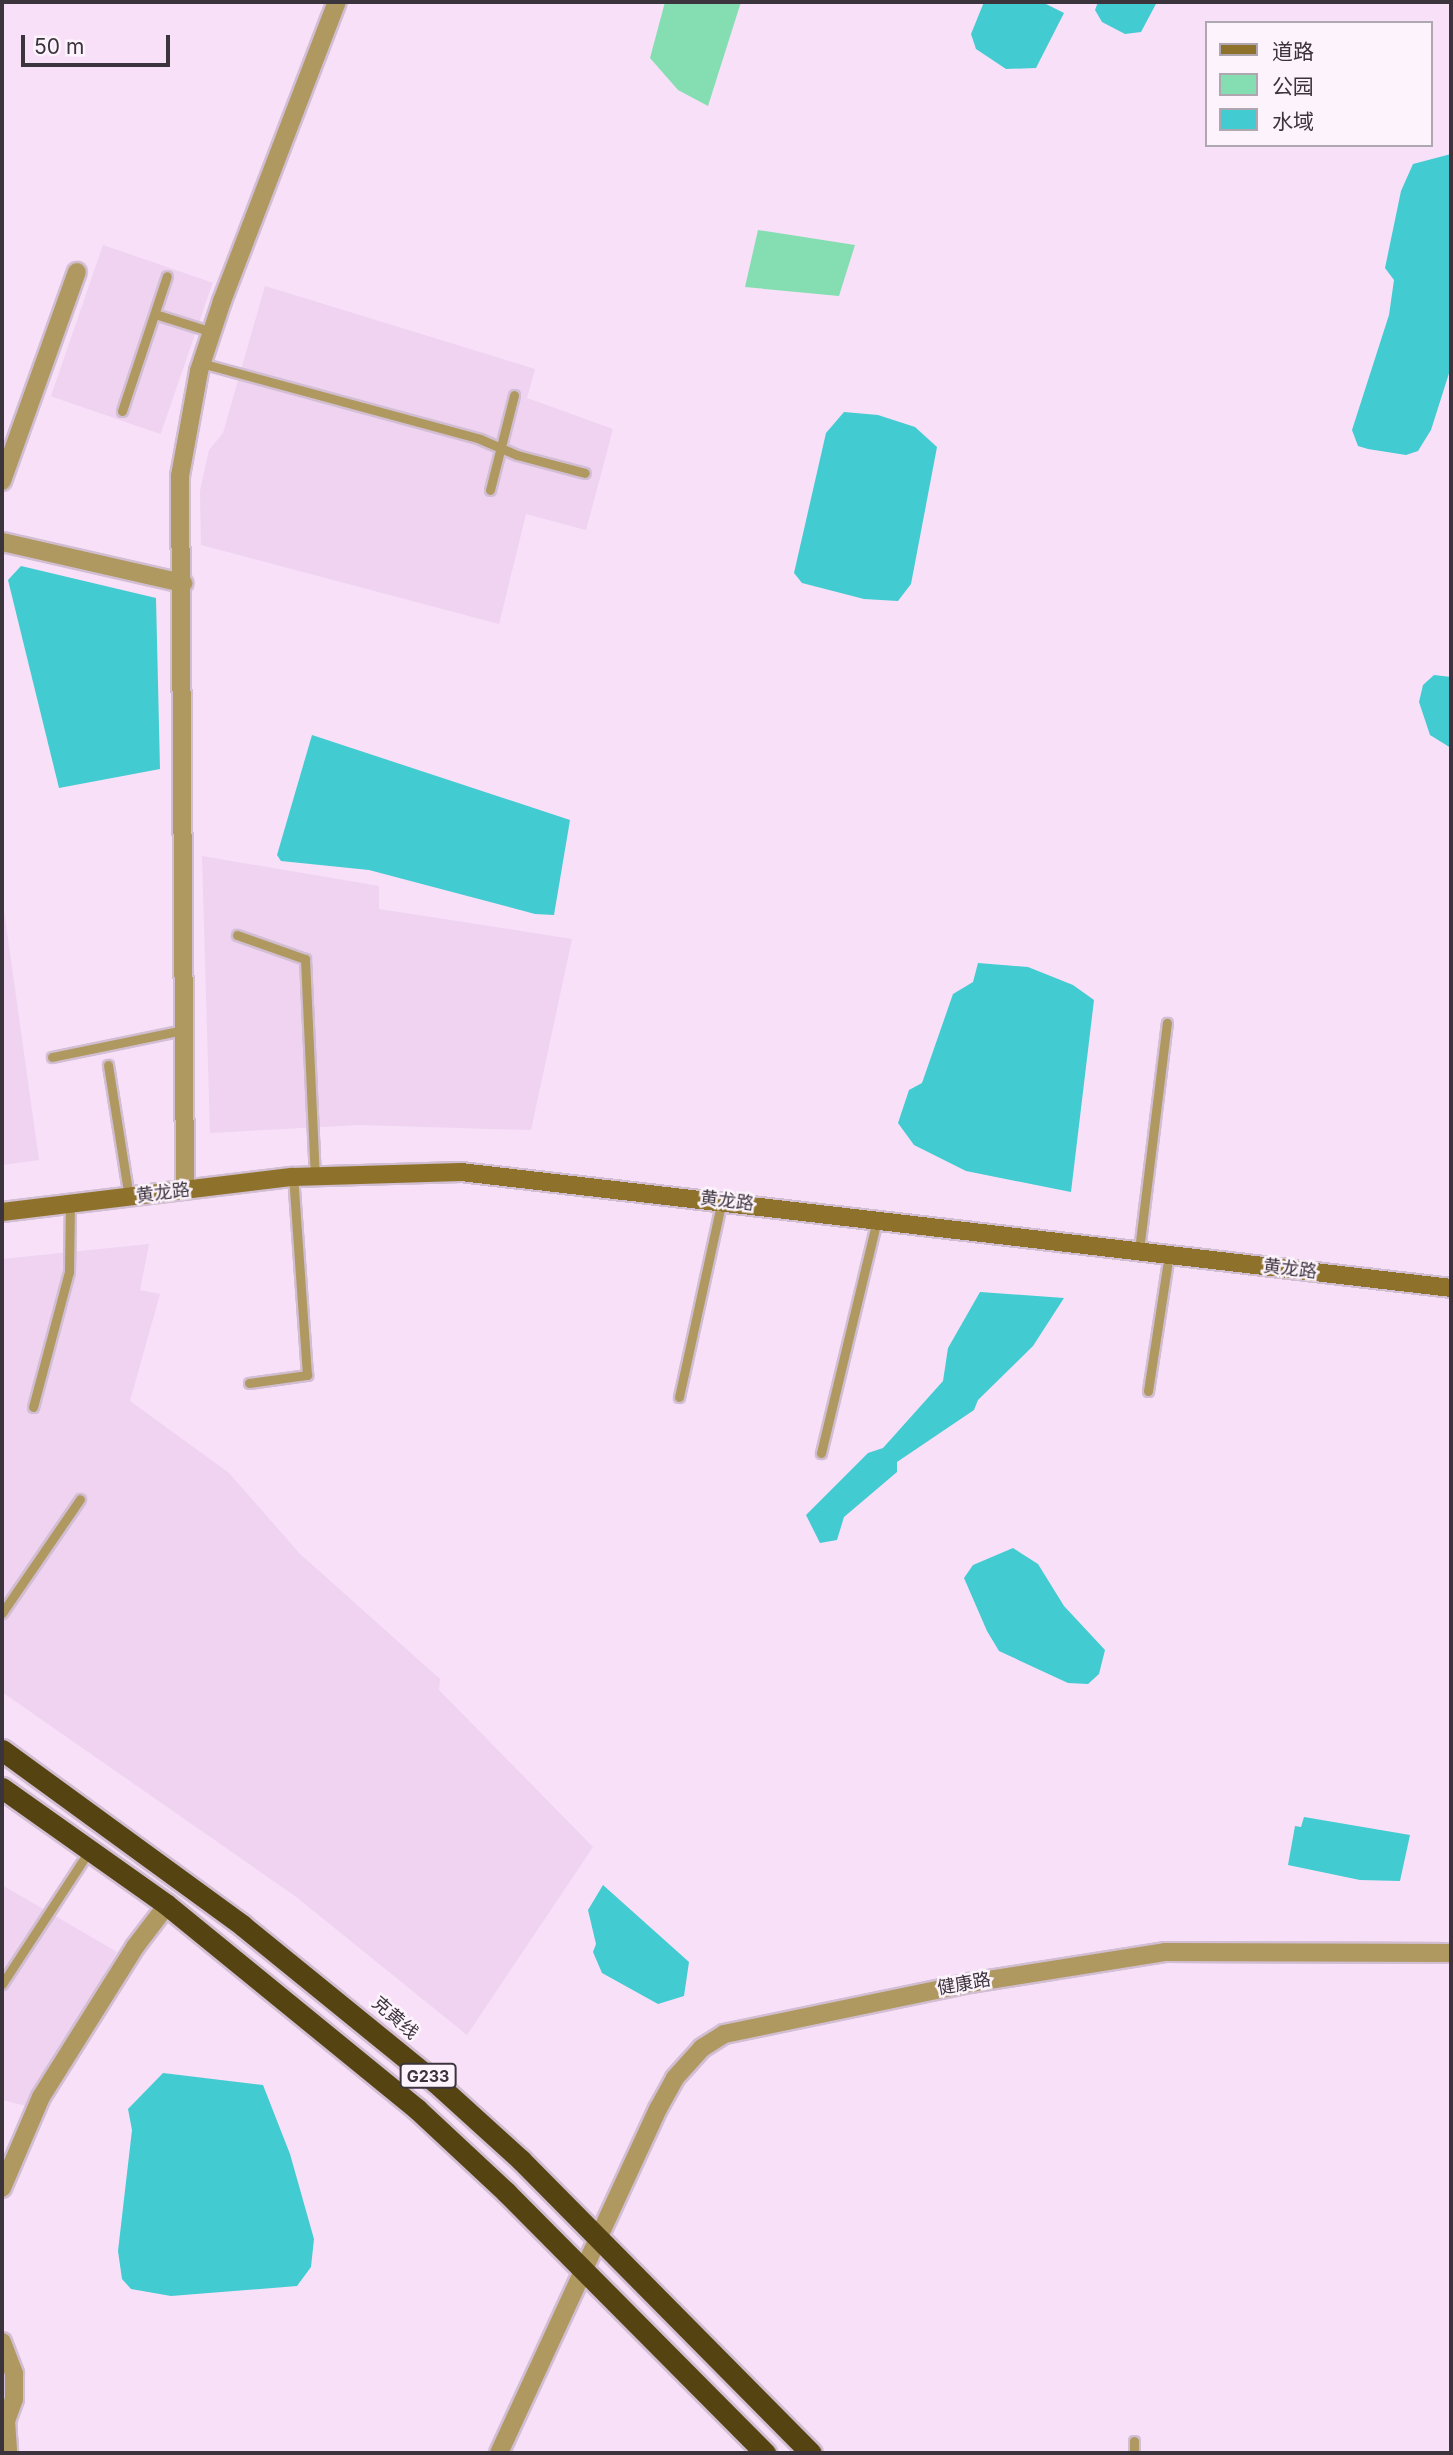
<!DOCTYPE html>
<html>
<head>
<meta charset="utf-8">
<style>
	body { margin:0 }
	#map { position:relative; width:1453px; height:2455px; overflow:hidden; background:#f7e0f8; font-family:Inter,"Noto Sans SC",sans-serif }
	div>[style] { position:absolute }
	.built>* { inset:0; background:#efd3f1; transform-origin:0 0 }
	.green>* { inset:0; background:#85deb1 }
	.water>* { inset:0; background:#42cbd0 }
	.roads { filter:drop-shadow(2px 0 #d2bed3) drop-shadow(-2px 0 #d2bed3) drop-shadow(0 2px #d2bed3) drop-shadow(0 -2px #d2bed3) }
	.lane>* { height:9px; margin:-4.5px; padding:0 4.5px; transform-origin:4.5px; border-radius:4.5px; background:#b09861 }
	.street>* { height:18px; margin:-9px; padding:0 9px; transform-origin:9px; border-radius:9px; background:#b09861 }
	.secondary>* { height:18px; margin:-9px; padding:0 9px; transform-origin:9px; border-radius:9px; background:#8e722b }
	.highway>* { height:21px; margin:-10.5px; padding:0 10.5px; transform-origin:10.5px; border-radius:10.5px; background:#554311 }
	span { translate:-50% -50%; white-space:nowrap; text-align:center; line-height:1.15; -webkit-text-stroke:5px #fcf3fc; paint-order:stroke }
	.shield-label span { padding:2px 5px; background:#fcf3fc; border:2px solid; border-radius:5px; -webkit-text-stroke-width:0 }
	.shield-label { font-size:16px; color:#3c343d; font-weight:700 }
	.street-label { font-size:18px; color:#3c343d }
	.frame { position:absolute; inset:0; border:4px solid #3c343d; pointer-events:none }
	.legend { position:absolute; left:1205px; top:21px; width:228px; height:126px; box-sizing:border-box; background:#fcf3fc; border:2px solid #afa7b0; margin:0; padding:9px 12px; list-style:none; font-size:21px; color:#3c343d }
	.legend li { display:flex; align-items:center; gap:14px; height:35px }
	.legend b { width:35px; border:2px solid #afa7b0 }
	.scale { position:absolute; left:21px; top:35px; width:149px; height:32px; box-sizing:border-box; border:4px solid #3c343d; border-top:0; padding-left:9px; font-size:21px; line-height:24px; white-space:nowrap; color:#3c343d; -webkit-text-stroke:5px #fcf3fc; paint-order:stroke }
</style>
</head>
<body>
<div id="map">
	<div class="built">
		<div style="left:103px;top:245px;width:116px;height:160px;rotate:19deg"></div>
		<div style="clip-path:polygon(265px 286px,535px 369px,527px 398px,613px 429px,586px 530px,526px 514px,499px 624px,201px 545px,200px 491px,209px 450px,223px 433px)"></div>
		<div style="clip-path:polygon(202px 856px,379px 886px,379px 909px,572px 939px,531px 1130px,358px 1125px,210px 1133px)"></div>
		<div style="clip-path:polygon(2px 896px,39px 1160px,2px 1165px)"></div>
		<div style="clip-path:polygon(149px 1244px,140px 1290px,160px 1294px,130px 1401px,229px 1473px,300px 1554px,440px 1679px,439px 1690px,593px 1847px,467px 2035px,295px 1896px,2px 1692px,2px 1259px)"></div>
		<div style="clip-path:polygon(2px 1885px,117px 1952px,27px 2106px,2px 2100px)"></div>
	</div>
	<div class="green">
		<div style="clip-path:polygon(665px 2px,741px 2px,708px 106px,678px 90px,650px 58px)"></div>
		<div style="clip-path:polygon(758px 230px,855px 245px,839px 296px,745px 287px)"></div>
	</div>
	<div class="water">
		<div style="clip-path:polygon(984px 2px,1042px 2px,1064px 13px,1036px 68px,1006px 69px,976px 49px,971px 34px)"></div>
		<div style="clip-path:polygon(1098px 2px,1157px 2px,1141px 32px,1125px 34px,1102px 22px,1095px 10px)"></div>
		<div style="clip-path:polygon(1451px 154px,1451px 367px,1431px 430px,1418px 451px,1406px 455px,1368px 449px,1358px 446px,1352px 430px,1389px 315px,1394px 280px,1385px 268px,1401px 191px,1413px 164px)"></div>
		<div style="clip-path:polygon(844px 412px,878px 415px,915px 427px,937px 447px,911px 584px,898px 601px,864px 599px,802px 583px,794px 573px,826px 433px)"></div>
		<div style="clip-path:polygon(21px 566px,156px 598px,160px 769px,59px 788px,8px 580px)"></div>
		<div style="clip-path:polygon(1434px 675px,1451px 677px,1451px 748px,1430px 735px,1419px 702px,1423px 685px)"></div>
		<div style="clip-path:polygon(312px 735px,570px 820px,554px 915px,535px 914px,369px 870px,281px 861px,277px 855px)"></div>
		<div style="clip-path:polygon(978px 963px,1028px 967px,1073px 985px,1094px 1000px,1071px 1192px,966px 1171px,914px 1145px,898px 1123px,909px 1090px,922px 1083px,953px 994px,973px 982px)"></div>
		<div style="clip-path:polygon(980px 1292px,1064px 1298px,1033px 1346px,978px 1400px,974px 1410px,897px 1462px,897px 1472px,844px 1517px,837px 1540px,820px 1543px,806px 1515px,868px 1453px,883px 1448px,943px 1381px,948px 1348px)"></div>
		<div style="clip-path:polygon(1013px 1548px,1038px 1564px,1064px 1606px,1105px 1650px,1099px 1674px,1088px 1684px,1068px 1683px,999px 1651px,987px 1631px,964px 1578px,973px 1565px)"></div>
		<div style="clip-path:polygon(1304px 1817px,1410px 1835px,1400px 1881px,1360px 1880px,1288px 1865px,1295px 1826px,1301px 1827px)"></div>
		<div style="clip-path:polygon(603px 1885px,689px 1962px,684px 1996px,658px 2004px,602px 1973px,593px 1952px,596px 1944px,588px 1910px)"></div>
		<div style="clip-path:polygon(163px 2073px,263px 2085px,290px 2154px,314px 2239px,311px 2267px,297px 2286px,171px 2296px,131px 2289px,122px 2279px,118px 2251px,132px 2130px,128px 2109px)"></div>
	</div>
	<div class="roads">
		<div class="lane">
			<div style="left:155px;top:314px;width:60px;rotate:17.5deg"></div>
			<div style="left:201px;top:363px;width:289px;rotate:15.2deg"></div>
			<div style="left:480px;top:439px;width:40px;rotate:23.4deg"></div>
			<div style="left:517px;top:455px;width:70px;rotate:14.8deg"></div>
			<div style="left:122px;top:411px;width:142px;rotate:-71.6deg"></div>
			<div style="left:490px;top:490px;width:98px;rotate:-75.8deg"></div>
			<div style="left:237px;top:935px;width:72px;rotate:19.4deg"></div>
			<div style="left:305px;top:959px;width:218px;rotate:87.4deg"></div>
			<div style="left:52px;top:1057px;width:135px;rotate:-11.6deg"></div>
			<div style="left:108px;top:1065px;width:134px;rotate:81deg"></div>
			<div style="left:1139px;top:1250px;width:229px;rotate:-83deg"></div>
			<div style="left:249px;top:1383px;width:59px;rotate:-7.9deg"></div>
			<div style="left:307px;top:1375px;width:198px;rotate:-94deg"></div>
			<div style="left:1148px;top:1391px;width:139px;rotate:-81.3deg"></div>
			<div style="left:679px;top:1397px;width:202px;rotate:-77.7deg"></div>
			<div style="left:33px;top:1407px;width:140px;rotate:-75.1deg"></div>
			<div style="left:69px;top:1272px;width:68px;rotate:-89.2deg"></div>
			<div style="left:821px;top:1453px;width:240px;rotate:-76.5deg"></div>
			<div style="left:2px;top:1613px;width:138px;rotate:-55.6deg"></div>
			<div style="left:2px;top:1984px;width:159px;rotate:-56.8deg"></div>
			<div style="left:1134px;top:2453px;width:12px;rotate:-90deg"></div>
		</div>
		<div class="street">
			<div style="left:2px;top:481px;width:222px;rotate:-70.3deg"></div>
			<div style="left:2px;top:542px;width:186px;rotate:12.8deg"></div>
			<div style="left:185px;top:1190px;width:714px;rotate:-90.4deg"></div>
			<div style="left:180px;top:476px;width:107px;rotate:-79.7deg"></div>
			<div style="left:199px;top:371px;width:74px;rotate:-71.8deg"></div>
			<div style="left:222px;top:301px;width:320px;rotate:-69deg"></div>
			<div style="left:2px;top:2188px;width:99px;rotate:-66.8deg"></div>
			<div style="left:41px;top:2097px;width:177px;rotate:-57.9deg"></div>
			<div style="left:135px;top:1947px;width:53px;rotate:-52.7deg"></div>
			<div style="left:2px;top:2342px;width:34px;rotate:69deg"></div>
			<div style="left:14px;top:2374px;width:25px;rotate:90deg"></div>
			<div style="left:14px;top:2399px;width:23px;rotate:110deg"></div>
			<div style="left:6px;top:2421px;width:32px;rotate:86deg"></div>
			<div style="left:499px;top:2453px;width:379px;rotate:-65.2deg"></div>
			<div style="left:658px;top:2109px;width:35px;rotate:-61deg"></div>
			<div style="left:675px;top:2078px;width:40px;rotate:-48deg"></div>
			<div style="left:702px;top:2048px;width:26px;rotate:-32deg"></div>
			<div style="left:724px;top:2034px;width:251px;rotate:-11.7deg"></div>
			<div style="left:970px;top:1983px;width:197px;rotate:-9deg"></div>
			<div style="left:1165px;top:1952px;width:286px;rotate:0.2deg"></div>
		</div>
		<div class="secondary">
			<div style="left:2px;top:1212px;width:293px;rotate:-6.9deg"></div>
			<div style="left:293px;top:1177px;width:168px;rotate:-1.7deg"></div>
			<div style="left:461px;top:1172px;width:997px;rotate:6.68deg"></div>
		</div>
		<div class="highway">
			<div style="left:2px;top:1750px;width:298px;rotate:36.1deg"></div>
			<div style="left:243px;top:1926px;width:247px;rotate:39.1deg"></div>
			<div style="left:435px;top:2082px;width:116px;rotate:42.2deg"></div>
			<div style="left:521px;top:2160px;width:412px;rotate:45.3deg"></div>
			<div style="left:2px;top:1788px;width:202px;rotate:35.3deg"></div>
			<div style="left:167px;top:1905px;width:323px;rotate:39.2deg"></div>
			<div style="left:417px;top:2109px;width:122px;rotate:43deg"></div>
			<div style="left:506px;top:2192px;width:368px;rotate:45.2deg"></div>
		</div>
	</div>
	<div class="shield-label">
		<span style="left:428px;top:2076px">G233</span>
	</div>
	<div class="street-label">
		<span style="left:163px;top:1193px;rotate:-7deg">黄龙路</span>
		<span style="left:727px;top:1201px;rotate:7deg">黄龙路</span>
		<span style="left:1290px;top:1269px;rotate:7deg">黄龙路</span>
		<span style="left:964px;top:1984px;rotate:-10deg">健康路</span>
		<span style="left:395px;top:2018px;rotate:41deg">克黄线</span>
	</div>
	<div class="frame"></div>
	<ul class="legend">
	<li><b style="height:9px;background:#8e722b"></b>道路</li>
	<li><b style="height:19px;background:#85deb1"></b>公园</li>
	<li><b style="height:19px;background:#42cbd0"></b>水域</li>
	</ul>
	<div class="scale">50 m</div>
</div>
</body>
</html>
